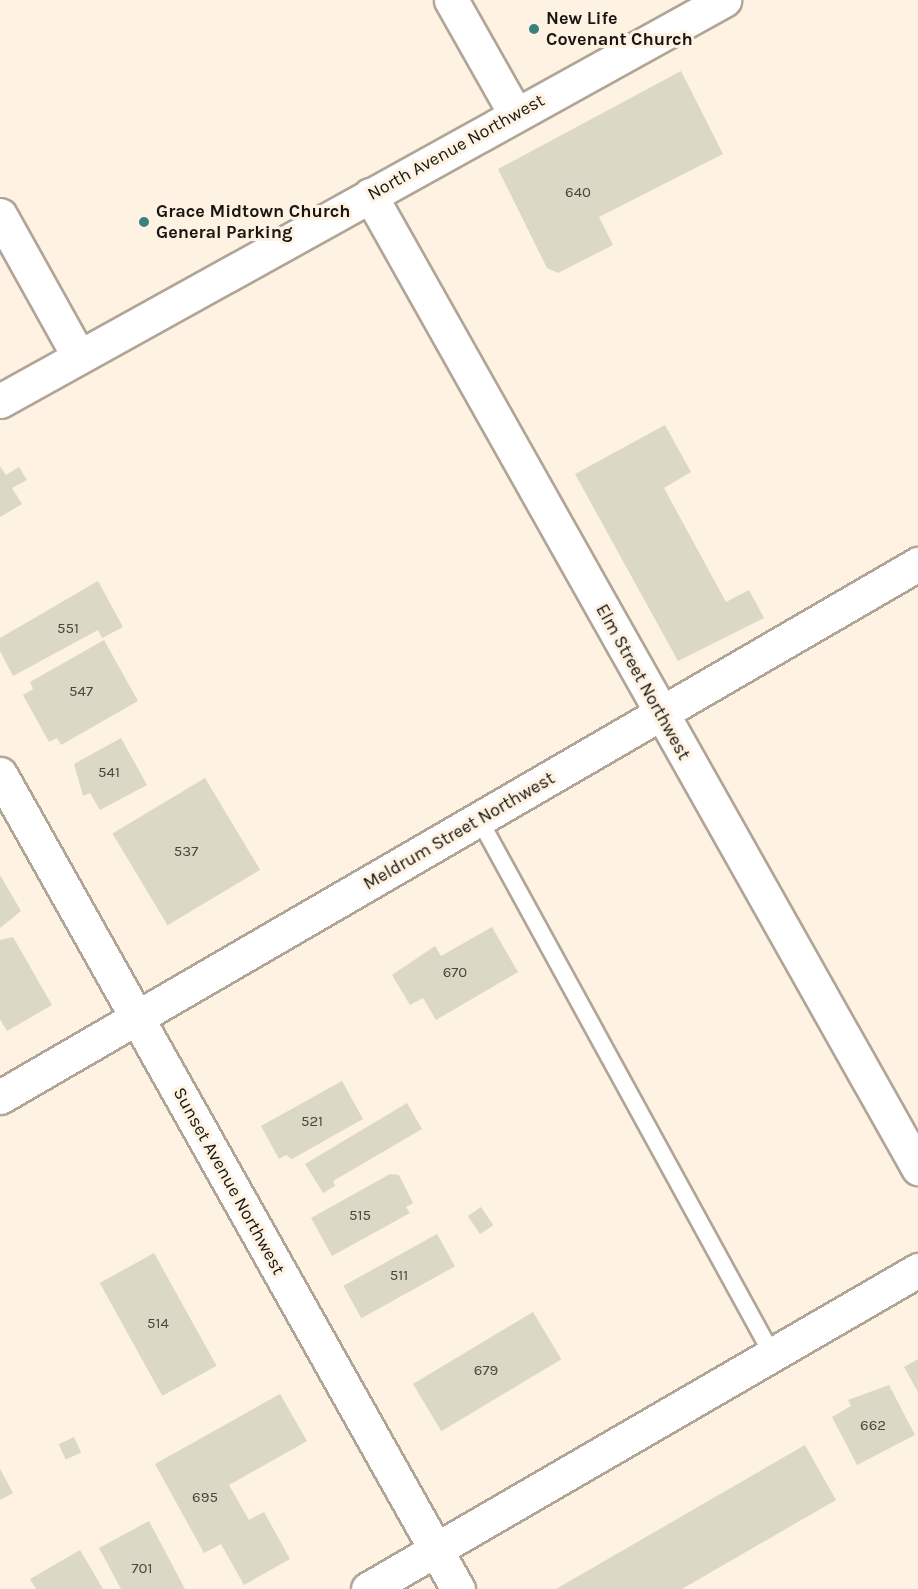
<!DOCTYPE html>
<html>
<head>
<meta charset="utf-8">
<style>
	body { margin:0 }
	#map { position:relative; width:918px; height:1589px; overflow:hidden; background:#fef2e2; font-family:Karla,sans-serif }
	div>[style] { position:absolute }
	.building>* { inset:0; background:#dcd8c6; transform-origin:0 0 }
	.roads { filter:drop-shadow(2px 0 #b1a597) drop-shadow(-2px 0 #b1a597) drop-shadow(0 2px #b1a597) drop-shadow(0 -2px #b1a597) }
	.lane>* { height:16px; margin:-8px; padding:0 8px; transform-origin:8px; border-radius:8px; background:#fff }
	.street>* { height:33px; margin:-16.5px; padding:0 16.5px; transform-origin:16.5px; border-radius:16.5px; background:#fff }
	.dots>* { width:16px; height:16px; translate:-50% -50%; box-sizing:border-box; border:3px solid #fef2e2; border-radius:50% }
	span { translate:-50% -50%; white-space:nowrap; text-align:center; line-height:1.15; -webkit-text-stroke:6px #fef2e2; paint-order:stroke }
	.number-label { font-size:15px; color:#4a463e }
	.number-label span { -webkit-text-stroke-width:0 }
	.poi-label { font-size:18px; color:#191510; font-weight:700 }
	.left { translate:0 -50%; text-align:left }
	.street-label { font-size:18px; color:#191510 }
</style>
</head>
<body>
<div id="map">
	<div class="building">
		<div style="clip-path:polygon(681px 71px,723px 154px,599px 217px,613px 245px,558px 273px,547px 268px,498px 169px)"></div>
		<div style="clip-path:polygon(665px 425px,691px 472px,664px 488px,726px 602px,749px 590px,764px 618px,678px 661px,575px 474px)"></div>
		<div style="clip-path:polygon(0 466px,6px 475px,19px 467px,27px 480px,12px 488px,22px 504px,0 517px)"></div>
		<div style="clip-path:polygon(98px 581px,123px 627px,102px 638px,98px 630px,13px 676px,0 651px,0 638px)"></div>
		<div style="clip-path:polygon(104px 640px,138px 701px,61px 745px,57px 738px,49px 742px,23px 695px,33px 689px,30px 682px)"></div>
		<div style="clip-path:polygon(121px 738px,147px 785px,100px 810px,90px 793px,83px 796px,74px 764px)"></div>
		<div style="left:205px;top:778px;width:107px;height:108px;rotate:59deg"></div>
		<div style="clip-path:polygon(0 875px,21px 911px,0 928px)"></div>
		<div style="clip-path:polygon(492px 927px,518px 972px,436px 1020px,423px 998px,410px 1005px,392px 975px,435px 946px,441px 956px)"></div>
		<div style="clip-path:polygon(13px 937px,52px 1005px,7px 1031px,0 1019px,0 940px)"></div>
		<div style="clip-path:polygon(342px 1081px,363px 1119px,292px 1159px,286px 1155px,279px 1159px,261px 1126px)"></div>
		<div style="clip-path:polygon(407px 1103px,422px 1129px,333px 1181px,335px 1186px,323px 1193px,305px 1164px)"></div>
		<div style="clip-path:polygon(390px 1174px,399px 1175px,413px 1203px,406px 1207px,410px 1213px,332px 1256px,311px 1218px)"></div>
		<div style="left:481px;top:1207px;width:22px;height:16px;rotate:56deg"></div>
		<div style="left:437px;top:1234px;width:37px;height:107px;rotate:61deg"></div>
		<div style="left:154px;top:1253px;width:129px;height:62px;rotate:61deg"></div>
		<div style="left:533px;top:1312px;width:55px;height:140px;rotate:59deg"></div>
		<div style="clip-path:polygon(918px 1359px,918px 1392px,904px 1367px)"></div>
		<div style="clip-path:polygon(889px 1385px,915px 1435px,857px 1465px,832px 1417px,851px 1406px,848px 1400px)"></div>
		<div style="clip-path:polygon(280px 1394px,307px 1441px,229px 1485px,249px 1520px,264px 1512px,290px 1559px,244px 1585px,221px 1544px,204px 1553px,155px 1464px)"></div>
		<div style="left:74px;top:1437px;width:17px;height:17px;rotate:65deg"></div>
		<div style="clip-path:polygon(805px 1445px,836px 1500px,682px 1589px,556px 1589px)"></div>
		<div style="clip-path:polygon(0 1469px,13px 1493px,0 1500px)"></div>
		<div style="clip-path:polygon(149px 1521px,185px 1589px,121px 1589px,99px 1548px)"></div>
		<div style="clip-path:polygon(80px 1550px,103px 1589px,36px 1589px,30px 1579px)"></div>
	</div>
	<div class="roads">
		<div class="lane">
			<div style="left:479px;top:819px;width:610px;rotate:61.29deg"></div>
		</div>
		<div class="street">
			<div style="left:451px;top:0;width:130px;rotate:60.5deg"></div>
			<div style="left:370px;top:195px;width:1117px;rotate:60.61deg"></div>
			<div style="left:0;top:215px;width:160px;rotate:60.9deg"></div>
			<div style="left:0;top:401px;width:828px;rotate:-28.98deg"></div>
			<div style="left:0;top:774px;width:935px;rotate:60.67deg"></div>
			<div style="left:0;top:1097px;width:1062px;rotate:-30.14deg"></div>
			<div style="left:368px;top:1589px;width:636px;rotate:-30.11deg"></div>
		</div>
	</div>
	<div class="dots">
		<div style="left:534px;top:29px;background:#39817f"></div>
		<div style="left:144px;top:222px;background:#39817f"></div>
	</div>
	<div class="number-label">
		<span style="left:578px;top:193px">640</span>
		<span style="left:68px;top:629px">551</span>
		<span style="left:81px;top:692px">547</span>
		<span style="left:109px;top:773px">541</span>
		<span style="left:186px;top:852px">537</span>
		<span style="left:455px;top:973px">670</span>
		<span style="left:312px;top:1122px">521</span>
		<span style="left:360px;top:1216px">515</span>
		<span style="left:399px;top:1276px">511</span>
		<span style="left:158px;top:1324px">514</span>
		<span style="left:486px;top:1371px">679</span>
		<span style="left:873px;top:1426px">662</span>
		<span style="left:205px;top:1498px">695</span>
		<span style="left:142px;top:1569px">701</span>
	</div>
	<div class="poi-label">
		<span class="left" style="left:546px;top:29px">New Life<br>Covenant Church</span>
		<span class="left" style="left:156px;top:222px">Grace Midtown Church<br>General Parking</span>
	</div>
	<div class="street-label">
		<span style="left:456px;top:147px;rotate:-29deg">North Avenue Northwest</span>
		<span style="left:643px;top:682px;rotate:61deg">Elm Street Northwest</span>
		<span style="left:459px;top:831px;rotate:-30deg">Meldrum Street Northwest</span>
		<span style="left:229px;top:1181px;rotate:61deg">Sunset Avenue Northwest</span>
	</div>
</div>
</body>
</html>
